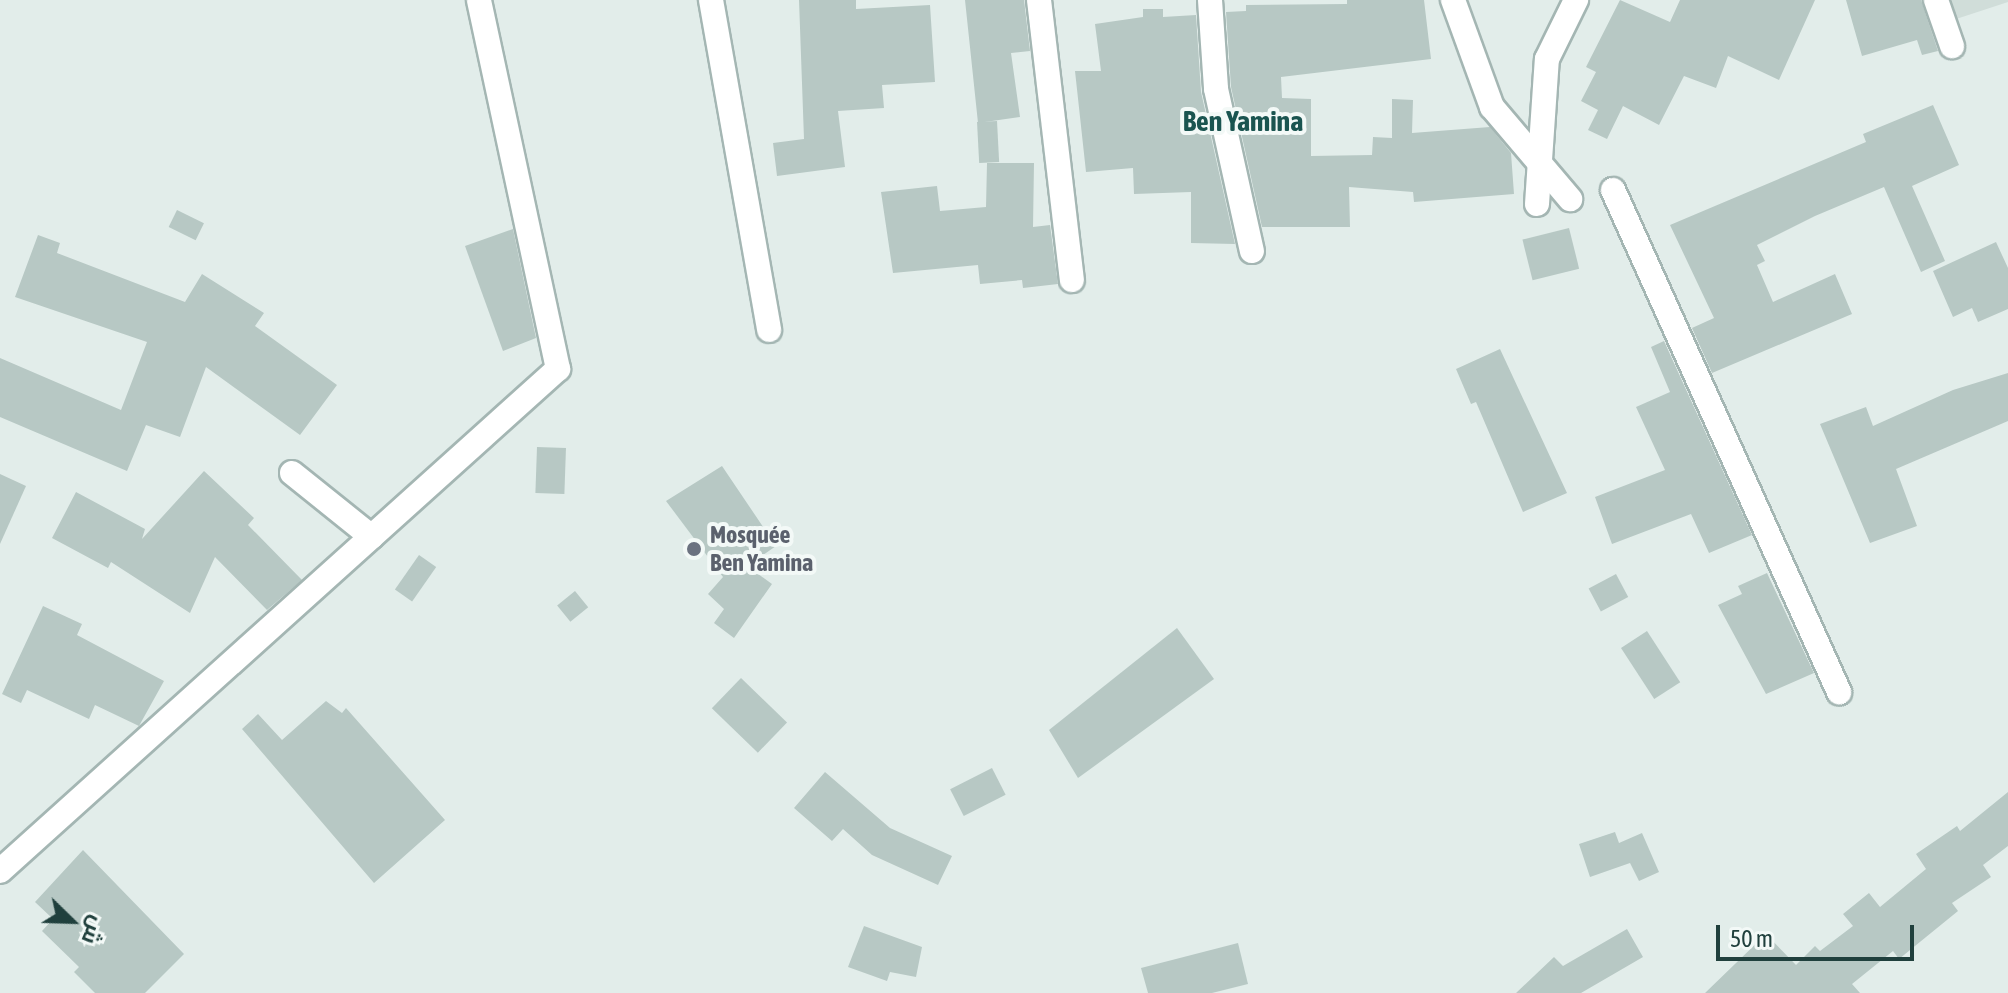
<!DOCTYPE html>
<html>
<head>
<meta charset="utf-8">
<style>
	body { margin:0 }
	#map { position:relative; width:2008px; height:993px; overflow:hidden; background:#e2edea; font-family:"Asap Condensed",Cairo,sans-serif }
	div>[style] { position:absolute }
	.built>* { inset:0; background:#d0ddd9 }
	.building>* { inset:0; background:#b7c8c4; transform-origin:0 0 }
	.roads { filter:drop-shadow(2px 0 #a4b6b3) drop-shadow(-2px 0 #a4b6b3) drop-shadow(0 2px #a4b6b3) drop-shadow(0 -2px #a4b6b3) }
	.street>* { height:24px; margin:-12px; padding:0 12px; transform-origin:12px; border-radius:12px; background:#fff }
	.dots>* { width:22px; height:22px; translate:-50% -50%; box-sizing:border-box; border:4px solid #f3f9f7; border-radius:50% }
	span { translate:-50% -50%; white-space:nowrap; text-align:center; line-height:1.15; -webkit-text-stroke:8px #f3f9f7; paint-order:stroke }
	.worship-label { font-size:24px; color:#5b616d; font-weight:700 }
	.left { translate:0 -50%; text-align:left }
	.quarter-label { font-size:28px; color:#1a5450; font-weight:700 }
	.north { position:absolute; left:32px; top:881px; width:80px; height:80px; -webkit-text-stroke:6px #f3f9f7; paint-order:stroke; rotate:113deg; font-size:22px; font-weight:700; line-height:32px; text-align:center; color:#20403d }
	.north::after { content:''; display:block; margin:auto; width:28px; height:36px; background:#20403d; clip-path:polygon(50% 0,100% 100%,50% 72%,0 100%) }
	.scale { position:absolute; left:1716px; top:925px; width:198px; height:36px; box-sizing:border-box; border:4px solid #20403d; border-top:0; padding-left:10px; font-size:24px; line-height:28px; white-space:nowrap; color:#20403d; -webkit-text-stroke:6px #f3f9f7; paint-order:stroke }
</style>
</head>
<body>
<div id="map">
	<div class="built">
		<div style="clip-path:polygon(1941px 0,2008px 0,2008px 2px,1947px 22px)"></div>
	</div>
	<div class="building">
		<div style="clip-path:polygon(799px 0,856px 0,856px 9px,930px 5px,935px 82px,882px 85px,884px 108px,838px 111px,845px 167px,777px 176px,773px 143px,804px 139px)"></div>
		<div style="clip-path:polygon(965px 0,1024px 0,1030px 51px,1011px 53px,1020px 117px,978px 123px)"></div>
		<div style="clip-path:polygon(1347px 0,1424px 0,1431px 59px,1281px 77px,1282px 98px,1311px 99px,1311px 156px,1372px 155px,1373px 137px,1392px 138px,1392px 99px,1413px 100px,1412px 133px,1490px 127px,1511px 153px,1514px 194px,1414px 202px,1413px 192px,1349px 187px,1350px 227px,1262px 227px,1231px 87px,1226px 12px,1246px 11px,1246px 5px,1347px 4px)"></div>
		<div style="clip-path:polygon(1620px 0,1670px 22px,1680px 0,1815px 0,1779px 80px,1728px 56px,1716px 88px,1684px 76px,1659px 125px,1623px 106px,1607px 139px,1588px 130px,1598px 110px,1581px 101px,1596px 72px,1586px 67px)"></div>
		<div style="clip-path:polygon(1846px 0,1921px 0,1938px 51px,1922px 55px,1917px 40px,1862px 56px)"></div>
		<div style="clip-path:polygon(1143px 9px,1163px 9px,1163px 17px,1196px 15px,1201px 92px,1235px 244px,1191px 243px,1191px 192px,1134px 194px,1133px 168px,1086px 172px,1075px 71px,1101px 71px,1095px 24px,1143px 17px)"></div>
		<div style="clip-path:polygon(1933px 105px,1959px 165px,1912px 186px,1945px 261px,1921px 272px,1884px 187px,1815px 216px,1757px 245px,1765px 261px,1757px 265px,1773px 302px,1835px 274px,1852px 314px,1712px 373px,1692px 328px,1714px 318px,1670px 225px,1866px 142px,1863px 134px)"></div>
		<div style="left:997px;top:121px;width:41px;height:20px;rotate:87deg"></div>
		<div style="clip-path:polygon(987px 163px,1034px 163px,1033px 227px,1050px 225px,1058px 284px,1023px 288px,1022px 280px,980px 284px,978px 265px,893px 273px,881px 192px,937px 186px,940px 211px,986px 207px)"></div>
		<div style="left:177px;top:210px;width:30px;height:19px;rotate:26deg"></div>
		<div style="left:1569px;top:228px;width:42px;height:48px;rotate:76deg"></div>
		<div style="clip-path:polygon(513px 229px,536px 338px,503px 351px,465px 246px)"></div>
		<div style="clip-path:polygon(38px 235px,60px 243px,57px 253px,185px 302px,202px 274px,264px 313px,255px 326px,337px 385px,300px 435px,206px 367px,180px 437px,146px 425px,127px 471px,0 417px,0 358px,121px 410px,147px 342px,15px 297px)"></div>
		<div style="clip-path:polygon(1996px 242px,2008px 268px,2008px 309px,1978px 322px,1972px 308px,1953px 317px,1933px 271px)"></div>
		<div style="clip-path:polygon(1664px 341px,1752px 535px,1709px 553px,1691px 514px,1612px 544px,1595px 497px,1665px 470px,1636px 407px,1670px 392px,1651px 347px)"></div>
		<div style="clip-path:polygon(1500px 349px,1567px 493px,1523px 512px,1476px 402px,1471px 404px,1456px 369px)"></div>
		<div style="clip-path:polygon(2008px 373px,2008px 421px,1896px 469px,1917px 526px,1870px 543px,1820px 424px,1866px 407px,1873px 426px,1953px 390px)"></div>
		<div style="left:537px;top:447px;width:29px;height:46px;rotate:2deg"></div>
		<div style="clip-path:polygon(722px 466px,776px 546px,747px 566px,772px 584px,734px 638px,714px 623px,724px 609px,708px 594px,723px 577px,666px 501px)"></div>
		<div style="clip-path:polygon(204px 471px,254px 518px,248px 525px,302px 580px,267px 610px,215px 557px,190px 613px,111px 562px,108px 568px,52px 538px,76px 492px,145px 529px,142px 539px)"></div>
		<div style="clip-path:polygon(0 474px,26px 486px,0 544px)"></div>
		<div style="left:419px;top:555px;width:21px;height:42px;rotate:35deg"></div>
		<div style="clip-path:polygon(1767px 573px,1814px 673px,1766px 694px,1718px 605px,1742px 594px,1738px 586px)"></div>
		<div style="left:1616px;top:574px;width:26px;height:31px;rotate:62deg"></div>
		<div style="left:575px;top:591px;width:21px;height:23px;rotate:51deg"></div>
		<div style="clip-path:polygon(43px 606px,82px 624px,77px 635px,164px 681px,139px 726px,95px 705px,89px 719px,27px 690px,21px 703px,2px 694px)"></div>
		<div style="clip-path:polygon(1177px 628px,1214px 679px,1078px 778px,1049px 730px)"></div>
		<div style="left:1647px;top:631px;width:61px;height:31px;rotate:57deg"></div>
		<div style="left:741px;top:678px;width:64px;height:42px;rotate:44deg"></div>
		<div style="clip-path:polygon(326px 701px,342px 713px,346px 708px,445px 820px,374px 883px,242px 729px,258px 714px,282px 740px)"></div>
		<div style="left:992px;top:768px;width:30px;height:47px;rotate:63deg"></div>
		<div style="clip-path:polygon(825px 772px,890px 828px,952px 856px,938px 885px,872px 855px,843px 829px,832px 841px,794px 808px)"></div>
		<div style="clip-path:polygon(2008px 792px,2008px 846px,1983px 865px,1991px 877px,1952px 903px,1958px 911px,1899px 959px,1893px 951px,1852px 984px,1860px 993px,1705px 993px,1766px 934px,1796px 965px,1815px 946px,1820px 951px,1853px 926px,1843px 914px,1869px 893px,1880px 907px,1926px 869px,1916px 854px,1957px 826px,1960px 831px)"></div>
		<div style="clip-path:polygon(1615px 832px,1619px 843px,1642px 833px,1659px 872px,1639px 881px,1630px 863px,1590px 877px,1579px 844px)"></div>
		<div style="clip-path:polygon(83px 850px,184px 954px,145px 993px,95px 993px,74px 972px,79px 967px,42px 931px,53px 919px,35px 902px)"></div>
		<div style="clip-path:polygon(864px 926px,922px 947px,916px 977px,890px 972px,887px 981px,848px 967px)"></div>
		<div style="clip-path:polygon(1627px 929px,1643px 957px,1581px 993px,1516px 993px,1554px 957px,1563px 966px)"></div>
		<div style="clip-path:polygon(1238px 943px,1248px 984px,1212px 993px,1148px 993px,1141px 968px)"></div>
	</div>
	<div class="roads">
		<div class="street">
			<div style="left:711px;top:0;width:335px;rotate:80deg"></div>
			<div style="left:1039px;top:0;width:282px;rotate:83.3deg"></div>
			<div style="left:1210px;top:0;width:89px;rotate:86.1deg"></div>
			<div style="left:1216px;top:89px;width:166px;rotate:77.5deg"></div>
			<div style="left:1453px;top:0;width:114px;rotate:70deg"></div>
			<div style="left:1492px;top:107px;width:121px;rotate:49.7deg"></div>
			<div style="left:1936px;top:0;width:49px;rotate:70.8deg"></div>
			<div style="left:1613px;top:190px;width:551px;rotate:65.76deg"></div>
			<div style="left:1537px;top:204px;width:145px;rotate:-86.1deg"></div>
			<div style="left:1547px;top:59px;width:66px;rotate:-63.8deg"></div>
			<div style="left:292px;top:473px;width:102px;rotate:38.7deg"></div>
			<div style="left:0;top:871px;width:751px;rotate:-41.98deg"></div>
			<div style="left:558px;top:369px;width:377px;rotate:-102.1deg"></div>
		</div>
	</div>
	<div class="dots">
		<div style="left:694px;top:549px;background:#6b7280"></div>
	</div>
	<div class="worship-label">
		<span class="left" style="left:710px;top:549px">Mosquée<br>Ben Yamina</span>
	</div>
	<div class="quarter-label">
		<span style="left:1243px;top:121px">Ben Yamina</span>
	</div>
	<div class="north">ش</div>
	<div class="scale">50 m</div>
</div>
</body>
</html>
